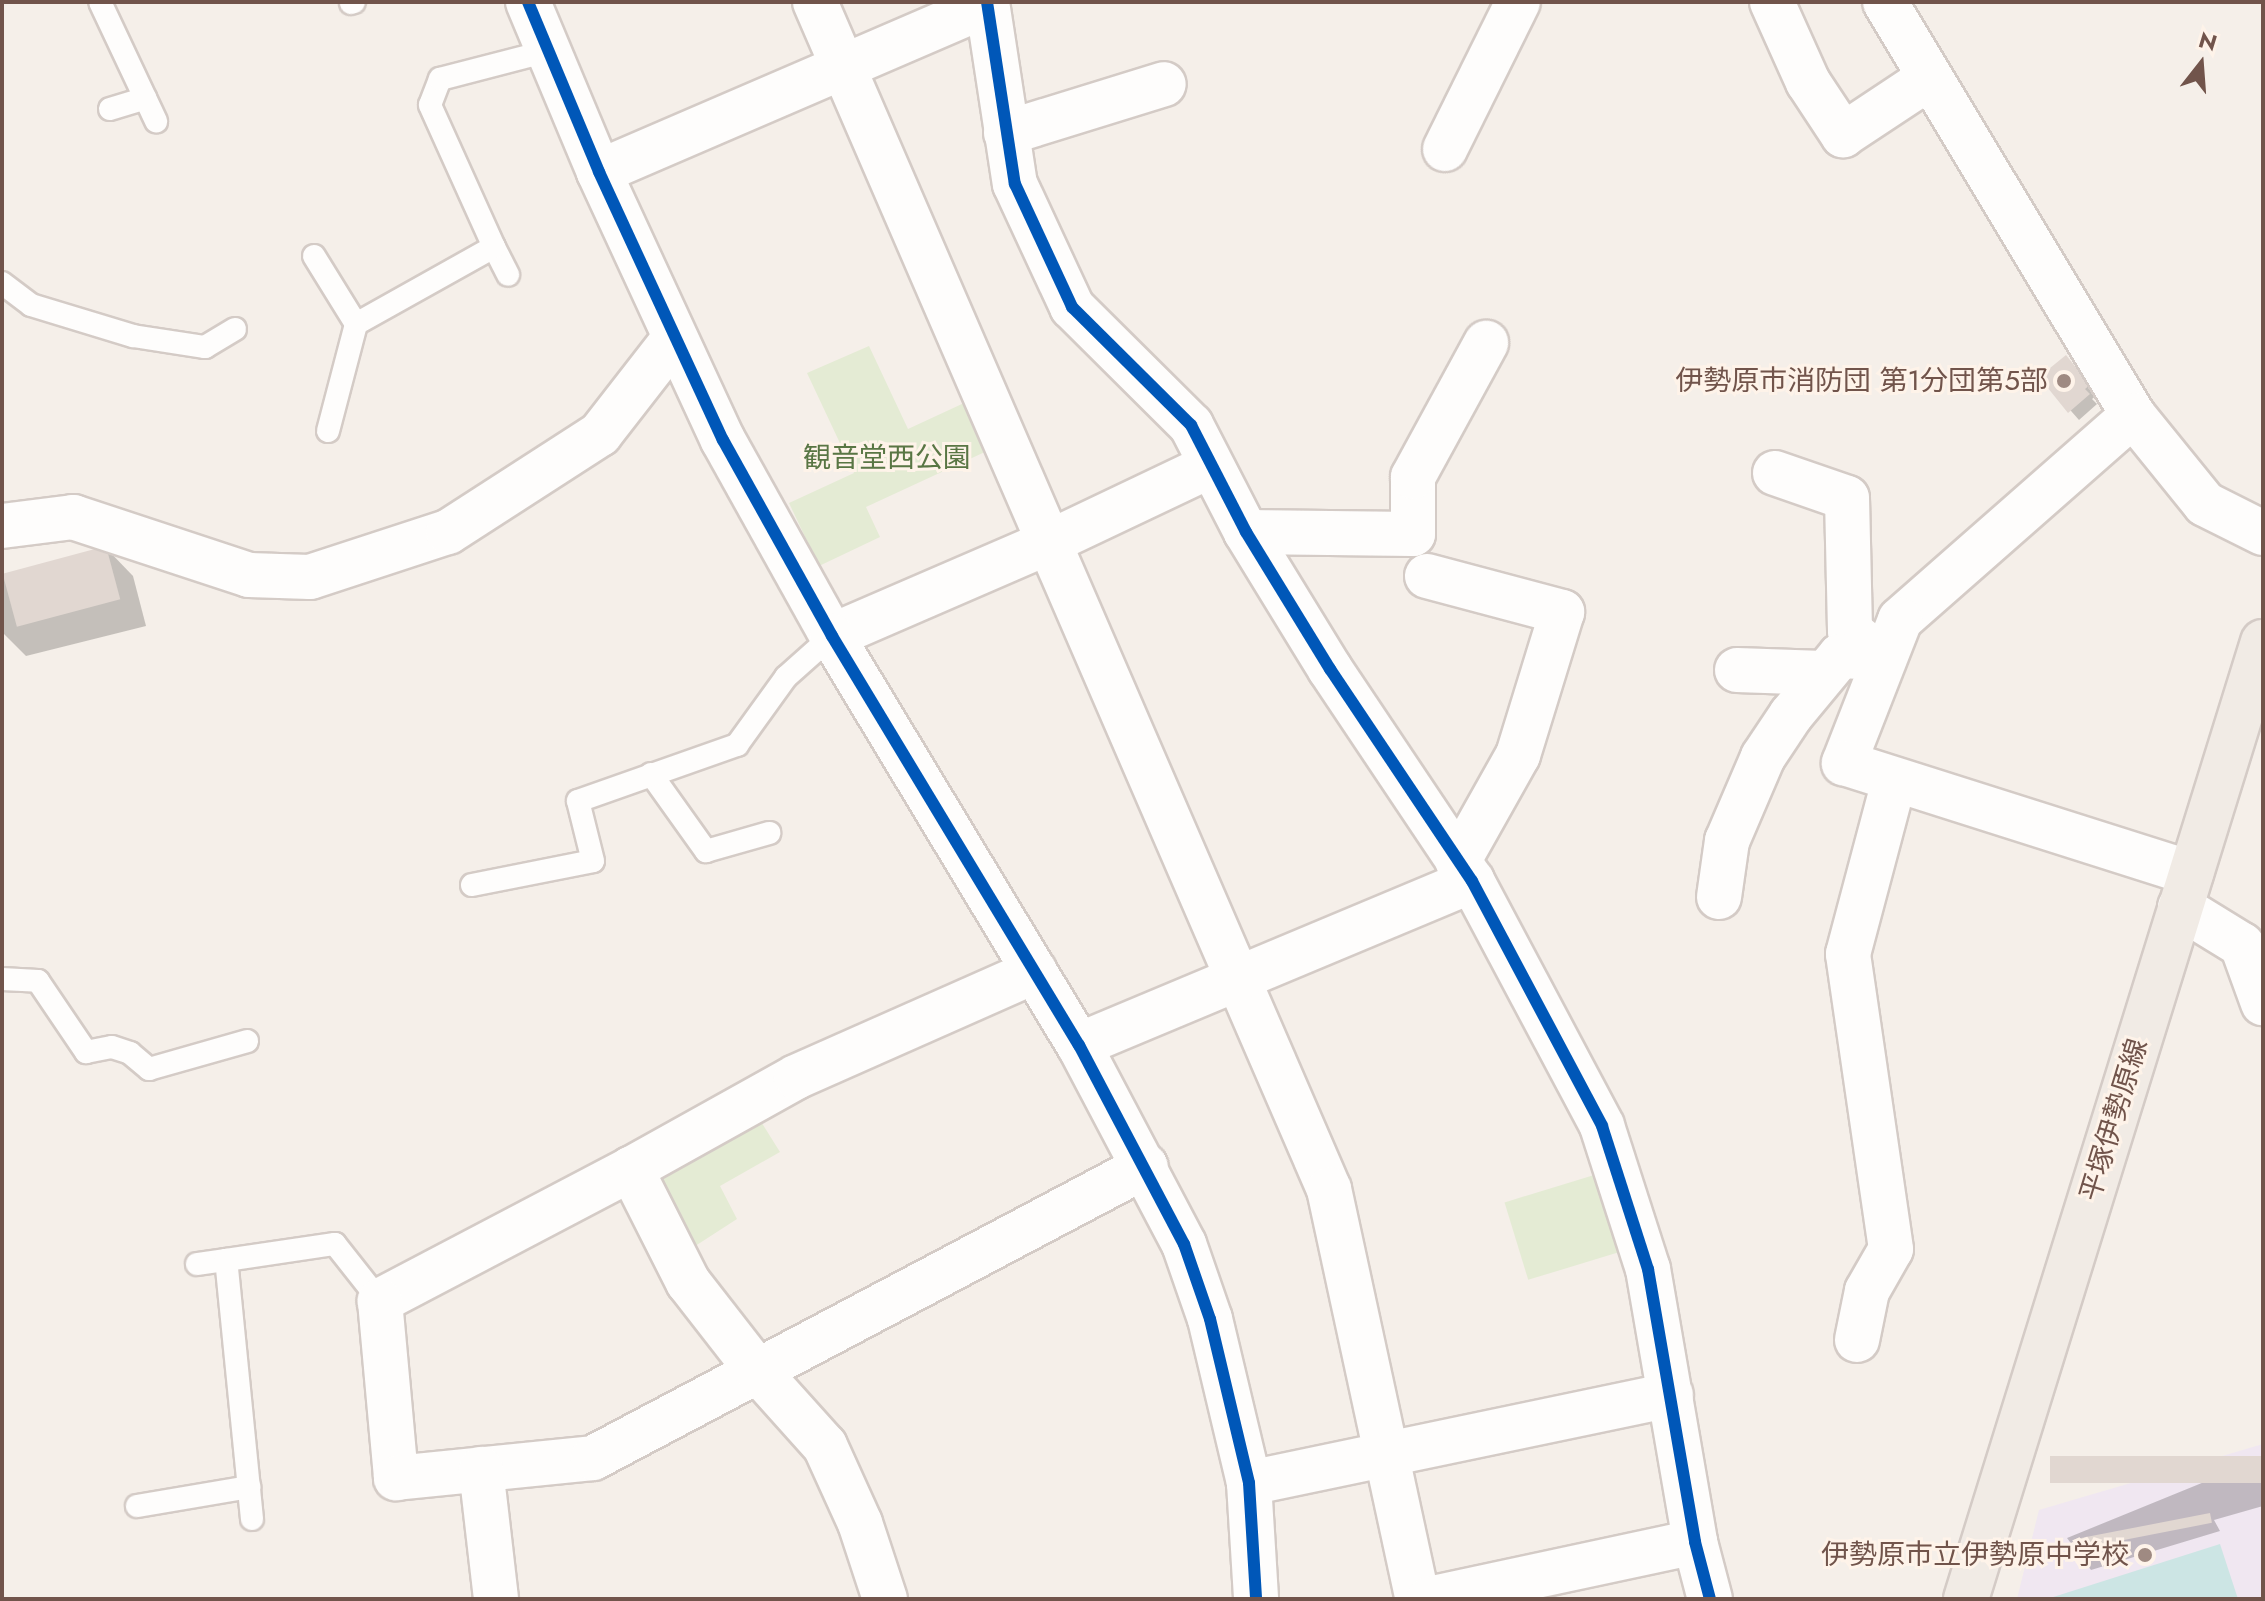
<!DOCTYPE html>
<html>
<head>
<meta charset="utf-8">
<style>
	body { margin:0 }
	#map { position:relative; width:2265px; height:1601px; overflow:hidden; background:#f5efe9; font-family:Jost,"Noto Sans JP",sans-serif }
	div>[style] { position:absolute }
	.education>* { inset:0; background:#f0e7f1 }
	.green>* { inset:0; background:#e4ebd4; transform-origin:0 0 }
	.water>* { inset:0; background:#cce5e4 }
	.shadow>* { inset:0; background:#0003 }
	.building>* { inset:0; background:#e1d7d1; transform-origin:0 0 }
	.roads { filter:drop-shadow(2px 0 #d4cbc6) drop-shadow(-2px 0 #d4cbc6) drop-shadow(0 2px #d4cbc6) drop-shadow(0 -2px #d4cbc6) }
	.service>* { height:22px; margin:-11px; padding:0 11px; transform-origin:11px; border-radius:11px; background:#fefdfc }
	.minor>* { height:44px; margin:-22px; padding:0 22px; transform-origin:22px; border-radius:22px; background:#fefdfc }
	.tertiary>* { height:44px; margin:-22px; padding:0 22px; transform-origin:22px; border-radius:22px; background:#fefdfc }
	.primary>* { height:44px; margin:-22px; padding:0 22px; transform-origin:22px; border-radius:22px; background:#f1ebe5 }
	.cycleway>* { height:12px; margin:-6px; padding:0 6px; transform-origin:6px; border-radius:6px; background:#0057b8 }
	.dots>* { width:22px; height:22px; translate:-50% -50%; box-sizing:border-box; border:4px solid #fef3e9; border-radius:50% }
	span { translate:-50% -50%; white-space:nowrap; text-align:center; line-height:1.15; -webkit-text-stroke:6px #fef3e9; paint-order:stroke }
	.poi-label { font-size:28px; color:#71544b }
	.right { translate:-100% -50%; text-align:right }
	.park-label { font-size:28px; color:#597644 }
	.street-label { font-size:28px; color:#71544b }
	.frame { position:absolute; inset:0; border:4px solid #71544b; pointer-events:none }
	.north { position:absolute; left:2161px; top:24px; width:80px; height:80px; -webkit-text-stroke:6px #fef3e9; paint-order:stroke; rotate:17deg; font-size:22px; font-weight:700; line-height:32px; text-align:center; color:#71544b }
	.north::after { content:''; display:block; margin:auto; width:28px; height:36px; background:#71544b; clip-path:polygon(50% 0,100% 100%,50% 72%,0 100%) }
</style>
</head>
<body>
<div id="map">
	<div class="education">
		<div style="clip-path:polygon(2263px 1444px,2263px 1599px,2017px 1599px,2039px 1510px)"></div>
	</div>
	<div class="green">
		<div style="clip-path:polygon(869px 346px,908px 429px,977px 397px,1000px 445px,866px 507px,880px 537px,819px 566px,789px 503px,854px 473px,807px 373px)"></div>
		<div style="clip-path:polygon(755px 1112px,780px 1152px,720px 1186px,737px 1219px,689px 1250px,654px 1171px)"></div>
		<div style="left:1604px;top:1172px;width:81px;height:104px;rotate:73deg"></div>
	</div>
	<div class="water">
		<div style="clip-path:polygon(2220px 1544px,2238px 1599px,2047px 1599px)"></div>
	</div>
	<div class="shadow">
		<div style="clip-path:polygon(2074px 367px,2097px 395px,2092px 399px,2097px 404px,2079px 420px,2042px 378px)"></div>
		<div style="clip-path:polygon(106px 548px,133px 576px,146px 626px,26px 656px,2px 632px,2px 575px)"></div>
		<div style="clip-path:polygon(2263px 1458px,2263px 1506px,2214px 1520px,2220px 1531px,2091px 1570px,2067px 1538px)"></div>
	</div>
	<div class="building">
		<div style="clip-path:polygon(2066px 355px,2090px 385px,2085px 389px,2090px 394px,2068px 413px,2039px 377px)"></div>
		<div style="left:106px;top:546px;width:55px;height:107px;rotate:75deg"></div>
		<div style="left:2263px;top:1456px;width:27px;height:213px;rotate:90deg"></div>
		<div style="left:2210px;top:1513px;width:10px;height:138px;rotate:79deg"></div>
	</div>
	<div class="roads">
		<div class="service">
			<div style="left:100px;top:2px;width:132px;rotate:64.8deg"></div>
			<div style="left:351px;top:3px;width:3px;rotate:-18deg"></div>
			<div style="left:110px;top:109px;width:37px;rotate:-17deg"></div>
			<div style="left:494px;top:247px;width:31px;rotate:63deg"></div>
			<div style="left:314px;top:256px;width:80px;rotate:58.3deg"></div>
			<div style="left:2px;top:283px;width:36px;rotate:37deg"></div>
			<div style="left:31px;top:305px;width:107px;rotate:16.9deg"></div>
			<div style="left:133px;top:336px;width:73px;rotate:8.7deg"></div>
			<div style="left:205px;top:347px;width:35px;rotate:-31deg"></div>
			<div style="left:328px;top:431px;width:111px;rotate:-75.3deg"></div>
			<div style="left:356px;top:324px;width:158px;rotate:-29.2deg"></div>
			<div style="left:494px;top:247px;width:156px;rotate:-114.3deg"></div>
			<div style="left:430px;top:105px;width:28px;rotate:-69deg"></div>
			<div style="left:440px;top:79px;width:112px;rotate:-14.5deg"></div>
			<div style="left:651px;top:774px;width:95px;rotate:54.5deg"></div>
			<div style="left:706px;top:851px;width:66px;rotate:-15.9deg"></div>
			<div style="left:472px;top:885px;width:123px;rotate:-11.2deg"></div>
			<div style="left:593px;top:861px;width:62px;rotate:-104deg"></div>
			<div style="left:578px;top:801px;width:169px;rotate:-19.4deg"></div>
			<div style="left:737px;top:745px;width:84px;rotate:-54.2deg"></div>
			<div style="left:786px;top:677px;width:62px;rotate:-41.7deg"></div>
			<div style="left:2px;top:979px;width:36px;rotate:3deg"></div>
			<div style="left:38px;top:981px;width:86px;rotate:55.9deg"></div>
			<div style="left:86px;top:1052px;width:26px;rotate:-11deg"></div>
			<div style="left:112px;top:1047px;width:19px;rotate:18deg"></div>
			<div style="left:130px;top:1053px;width:25px;rotate:40deg"></div>
			<div style="left:149px;top:1069px;width:102px;rotate:-15.9deg"></div>
			<div style="left:197px;top:1264px;width:29px;rotate:-8deg"></div>
			<div style="left:137px;top:1506px;width:114px;rotate:-9.6deg"></div>
			<div style="left:252px;top:1519px;width:260px;rotate:-95.7deg"></div>
			<div style="left:226px;top:1260px;width:110px;rotate:-8.4deg"></div>
			<div style="left:335px;top:1244px;width:73px;rotate:51.7deg"></div>
		</div>
		<div class="minor">
			<div style="left:815px;top:2px;width:1294px;rotate:66.59deg"></div>
			<div style="left:1329px;top:1189px;width:420px;rotate:77.8deg"></div>
			<div style="left:987px;top:2px;width:184px;rotate:81.3deg"></div>
			<div style="left:1015px;top:184px;width:136px;rotate:65.1deg"></div>
			<div style="left:1072px;top:307px;width:168px;rotate:44.8deg"></div>
			<div style="left:1191px;top:425px;width:120px;rotate:62.8deg"></div>
			<div style="left:1246px;top:532px;width:161px;rotate:58.5deg"></div>
			<div style="left:1330px;top:669px;width:255px;rotate:56.2deg"></div>
			<div style="left:1472px;top:881px;width:277px;rotate:62deg"></div>
			<div style="left:1602px;top:1126px;width:150px;rotate:72.2deg"></div>
			<div style="left:1648px;top:1269px;width:277px;rotate:80.2deg"></div>
			<div style="left:1695px;top:1542px;width:59px;rotate:75.3deg"></div>
			<div style="left:1772px;top:2px;width:88px;rotate:65.8deg"></div>
			<div style="left:1808px;top:82px;width:64px;rotate:56.6deg"></div>
			<div style="left:1843px;top:135px;width:103px;rotate:-33.5deg"></div>
			<div style="left:1885px;top:2px;width:482px;rotate:59deg"></div>
			<div style="left:2133px;top:415px;width:114px;rotate:51deg"></div>
			<div style="left:2205px;top:504px;width:65px;rotate:26.6deg"></div>
			<div style="left:1006px;top:133px;width:165px;rotate:-17.2deg"></div>
			<div style="left:1445px;top:149px;width:164px;rotate:-63.6deg"></div>
			<div style="left:599px;top:172px;width:422px;rotate:-23.3deg"></div>
			<div style="left:2133px;top:415px;width:310px;rotate:138.7deg"></div>
			<div style="left:1900px;top:620px;width:154px;rotate:111.4deg"></div>
			<div style="left:1844px;top:763px;width:364px;rotate:17.6deg"></div>
			<div style="left:1775px;top:473px;width:76px;rotate:19.1deg"></div>
			<div style="left:1847px;top:498px;width:133px;rotate:88.7deg"></div>
			<div style="left:1850px;top:631px;width:43px;rotate:39.3deg"></div>
			<div style="left:2px;top:526px;width:72px;rotate:-7.2deg"></div>
			<div style="left:73px;top:517px;width:185px;rotate:18.2deg"></div>
			<div style="left:249px;top:575px;width:61px;rotate:1.9deg"></div>
			<div style="left:310px;top:577px;width:145px;rotate:-18.1deg"></div>
			<div style="left:448px;top:532px;width:181px;rotate:-32.8deg"></div>
			<div style="left:600px;top:434px;width:120px;rotate:-52.1deg"></div>
			<div style="left:1246px;top:532px;width:167px;rotate:0.7deg"></div>
			<div style="left:1413px;top:534px;width:57px;rotate:-90deg"></div>
			<div style="left:1413px;top:477px;width:153px;rotate:-61.4deg"></div>
			<div style="left:1427px;top:576px;width:140px;rotate:14.9deg"></div>
			<div style="left:1562px;top:612px;width:150px;rotate:107.1deg"></div>
			<div style="left:1518px;top:755px;width:123px;rotate:119.3deg"></div>
			<div style="left:832px;top:636px;width:240px;rotate:-23.4deg"></div>
			<div style="left:1052px;top:541px;width:175px;rotate:-25.4deg"></div>
			<div style="left:1737px;top:670px;width:86px;rotate:2deg"></div>
			<div style="left:1719px;top:897px;width:57px;rotate:-81.9deg"></div>
			<div style="left:1727px;top:841px;width:91px;rotate:-66.8deg"></div>
			<div style="left:1763px;top:757px;width:50px;rotate:-56.3deg"></div>
			<div style="left:1791px;top:715px;width:77px;rotate:-50.3deg"></div>
			<div style="left:1840px;top:656px;width:43px;rotate:2.7deg"></div>
			<div style="left:2180px;top:907px;width:73px;rotate:31.5deg"></div>
			<div style="left:2242px;top:945px;width:62px;rotate:70.1deg"></div>
			<div style="left:1079px;top:1045px;width:426px;rotate:-22.7deg"></div>
			<div style="left:631px;top:1169px;width:284px;rotate:152.3deg"></div>
			<div style="left:380px;top:1301px;width:178px;rotate:84.8deg"></div>
			<div style="left:396px;top:1478px;width:198px;rotate:-5.8deg"></div>
			<div style="left:593px;top:1458px;width:625px;rotate:-27.84deg"></div>
			<div style="left:1857px;top:1340px;width:50px;rotate:-78.5deg"></div>
			<div style="left:1867px;top:1291px;width:48px;rotate:-60.3deg"></div>
			<div style="left:1891px;top:1249px;width:298px;rotate:-98.3deg"></div>
			<div style="left:1848px;top:954px;width:179px;rotate:-75.1deg"></div>
			<div style="left:481px;top:1469px;width:131px;rotate:83.4deg"></div>
			<div style="left:1249px;top:1483px;width:431px;rotate:-11.8deg"></div>
			<div style="left:885px;top:1599px;width:80px;rotate:-108.2deg"></div>
			<div style="left:860px;top:1523px;width:85px;rotate:-114.4deg"></div>
			<div style="left:825px;top:1446px;width:105px;rotate:-131.9deg"></div>
			<div style="left:755px;top:1368px;width:109px;rotate:-127.9deg"></div>
			<div style="left:688px;top:1282px;width:127px;rotate:-116.8deg"></div>
			<div style="left:631px;top:1169px;width:189px;rotate:-29.1deg"></div>
			<div style="left:796px;top:1077px;width:261px;rotate:-23.9deg"></div>
			<div style="left:1429px;top:1599px;width:272px;rotate:-12.1deg"></div>
		</div>
		<div class="tertiary">
			<div style="left:528px;top:2px;width:184px;rotate:67.3deg"></div>
			<div style="left:599px;top:172px;width:295px;rotate:65.2deg"></div>
			<div style="left:723px;top:440px;width:224px;rotate:60.9deg"></div>
			<div style="left:832px;top:636px;width:478px;rotate:58.9deg"></div>
			<div style="left:1079px;top:1045px;width:225px;rotate:62.2deg"></div>
			<div style="left:1184px;top:1244px;width:79px;rotate:70.9deg"></div>
			<div style="left:1210px;top:1319px;width:169px;rotate:76.6deg"></div>
			<div style="left:1249px;top:1483px;width:116px;rotate:86.5deg"></div>
		</div>
		<div class="primary">
			<div style="left:1966px;top:1599px;width:1002px;rotate:-72.76deg"></div>
		</div>
	</div>
	<div class="cycleway">
		<div style="left:528px;top:2px;width:184px;rotate:67.3deg"></div>
		<div style="left:599px;top:172px;width:295px;rotate:65.2deg"></div>
		<div style="left:723px;top:440px;width:224px;rotate:60.9deg"></div>
		<div style="left:832px;top:636px;width:478px;rotate:58.9deg"></div>
		<div style="left:1079px;top:1045px;width:225px;rotate:62.2deg"></div>
		<div style="left:1184px;top:1244px;width:79px;rotate:70.9deg"></div>
		<div style="left:1210px;top:1319px;width:169px;rotate:76.6deg"></div>
		<div style="left:1249px;top:1483px;width:116px;rotate:86.5deg"></div>
		<div style="left:987px;top:2px;width:184px;rotate:81.3deg"></div>
		<div style="left:1015px;top:184px;width:136px;rotate:65.1deg"></div>
		<div style="left:1072px;top:307px;width:168px;rotate:44.8deg"></div>
		<div style="left:1191px;top:425px;width:120px;rotate:62.8deg"></div>
		<div style="left:1246px;top:532px;width:161px;rotate:58.5deg"></div>
		<div style="left:1330px;top:669px;width:255px;rotate:56.2deg"></div>
		<div style="left:1472px;top:881px;width:277px;rotate:62deg"></div>
		<div style="left:1602px;top:1126px;width:150px;rotate:72.2deg"></div>
		<div style="left:1648px;top:1269px;width:277px;rotate:80.2deg"></div>
		<div style="left:1695px;top:1542px;width:59px;rotate:75.3deg"></div>
	</div>
	<div class="dots">
		<div style="left:2064px;top:381px;background:#9f8a82"></div>
		<div style="left:2145px;top:1555px;background:#9f8a82"></div>
	</div>
	<div class="poi-label">
		<span class="right" style="left:2048px;top:381px">伊勢原市消防団 第1分団第5部</span>
		<span class="right" style="left:2129px;top:1555px">伊勢原市立伊勢原中学校</span>
	</div>
	<div class="park-label">
		<span style="left:887px;top:458px">観音堂西公園</span>
	</div>
	<div class="street-label">
		<span style="left:2114px;top:1120px;rotate:-73deg">平塚伊勢原線</span>
	</div>
	<div class="frame"></div>
	<div class="north">N</div>
</div>
</body>
</html>
